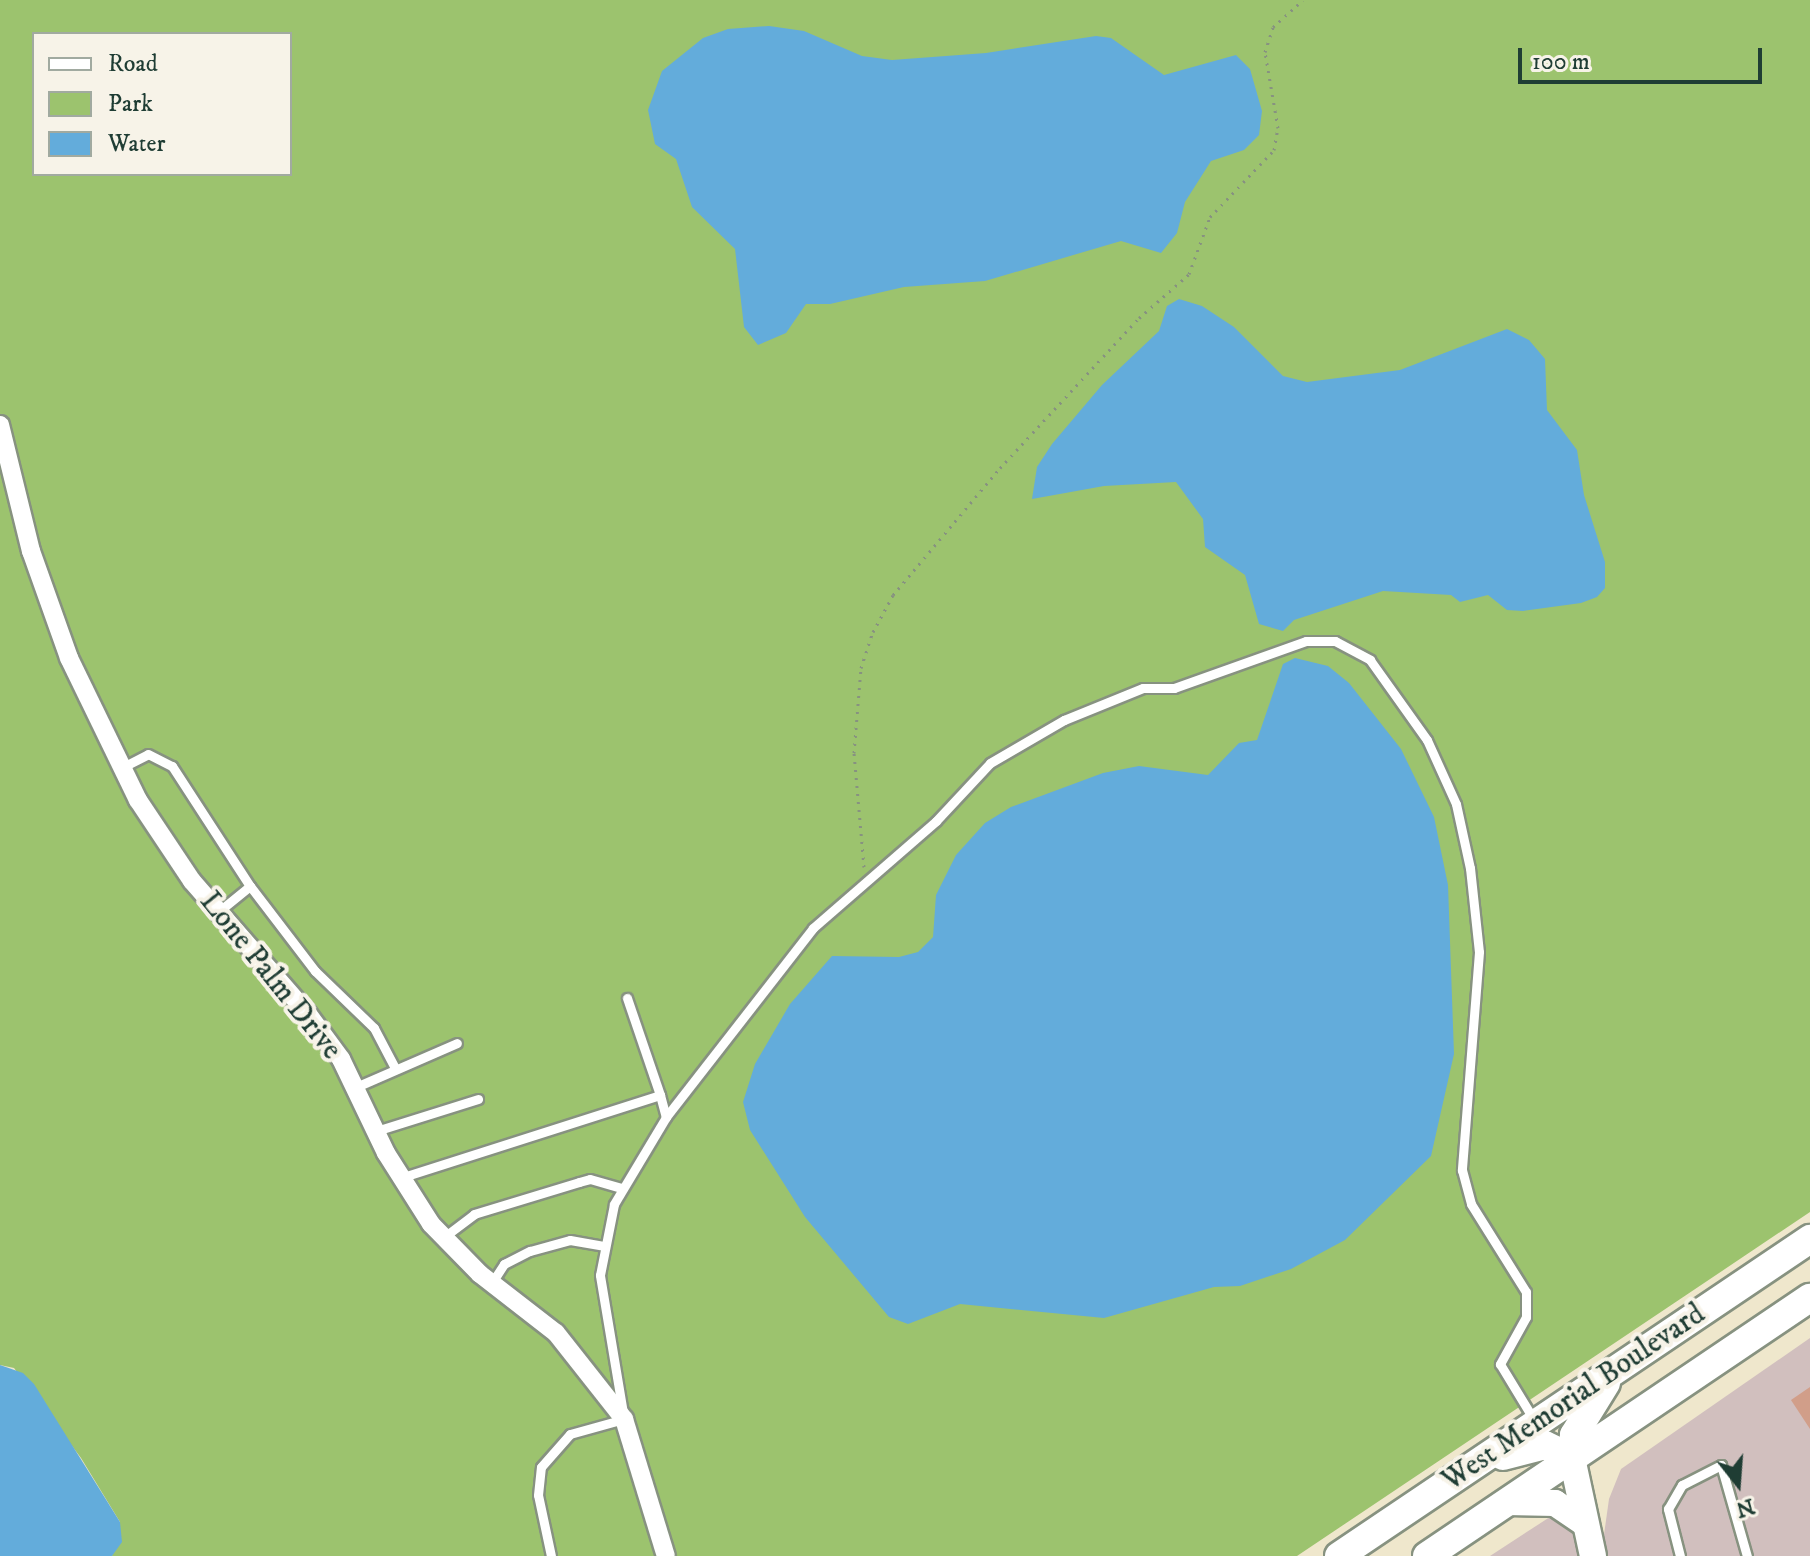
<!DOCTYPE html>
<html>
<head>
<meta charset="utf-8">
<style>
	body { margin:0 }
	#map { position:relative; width:1810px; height:1556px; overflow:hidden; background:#efe7cc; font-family:"IM FELL DW Pica",serif }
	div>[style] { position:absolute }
	.industrial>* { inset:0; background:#d1bfbe }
	.green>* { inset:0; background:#9cc36e }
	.water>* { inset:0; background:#63acdb }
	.building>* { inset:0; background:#d19e89 }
	.path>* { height:3px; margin-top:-1.5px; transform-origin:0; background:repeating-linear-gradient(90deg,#879280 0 2px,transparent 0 8px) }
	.roads { filter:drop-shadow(2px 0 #879280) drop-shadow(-2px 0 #879280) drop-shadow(0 2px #879280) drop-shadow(0 -2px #879280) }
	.lane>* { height:9px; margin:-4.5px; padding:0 4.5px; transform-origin:4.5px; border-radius:4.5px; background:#fff }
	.street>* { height:18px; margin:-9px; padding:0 9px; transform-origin:9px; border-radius:9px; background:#fff }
	.secondary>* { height:26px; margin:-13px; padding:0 13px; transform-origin:13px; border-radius:13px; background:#fff }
	.primary>* { height:28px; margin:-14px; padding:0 14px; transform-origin:14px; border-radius:14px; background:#fff }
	span { translate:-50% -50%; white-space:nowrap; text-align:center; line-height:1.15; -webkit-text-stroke:8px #f7f3e8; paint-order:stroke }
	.street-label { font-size:30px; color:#1f3d34 }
	.legend { position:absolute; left:32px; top:32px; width:260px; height:144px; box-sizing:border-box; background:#f7f3e8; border:2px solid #a1aaa0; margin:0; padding:10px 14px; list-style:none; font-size:24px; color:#1f3d34 }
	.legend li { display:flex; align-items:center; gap:16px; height:40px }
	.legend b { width:40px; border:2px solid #a1aaa0 }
	.north { position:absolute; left:1698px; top:1444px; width:80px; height:80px; -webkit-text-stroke:6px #f7f3e8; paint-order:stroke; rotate:163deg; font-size:22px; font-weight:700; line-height:32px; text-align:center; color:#1f3d34 }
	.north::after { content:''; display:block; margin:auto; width:28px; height:36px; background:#1f3d34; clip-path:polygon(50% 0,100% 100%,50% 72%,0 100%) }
	.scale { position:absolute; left:1518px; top:48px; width:244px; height:36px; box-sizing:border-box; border:4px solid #1f3d34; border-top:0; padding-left:10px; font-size:24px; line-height:28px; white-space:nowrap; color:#1f3d34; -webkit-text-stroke:6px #f7f3e8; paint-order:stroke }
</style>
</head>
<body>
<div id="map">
	<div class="industrial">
		<div style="clip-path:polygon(1810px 1338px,1810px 1556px,1601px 1556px,1609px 1499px,1621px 1469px)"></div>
		<div style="clip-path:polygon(1556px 1513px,1578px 1528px,1584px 1556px,1490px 1556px)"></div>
	</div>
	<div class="green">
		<div style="clip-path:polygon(evenodd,0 0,1810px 0,1810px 1212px,1297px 1556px,112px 1556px,120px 1522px,81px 1458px,14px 1368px,0 1365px,0 0,34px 34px,290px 34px,290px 174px,34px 174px,34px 34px)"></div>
	</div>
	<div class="water">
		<div style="clip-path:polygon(769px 26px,804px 31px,862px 56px,892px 60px,986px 53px,1096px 36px,1111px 38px,1164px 75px,1236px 55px,1250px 69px,1262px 111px,1259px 135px,1244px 150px,1211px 161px,1185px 202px,1177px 233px,1161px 253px,1121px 241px,985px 281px,904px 287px,830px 304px,806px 304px,786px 333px,758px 345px,744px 327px,735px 249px,692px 207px,676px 159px,655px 144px,648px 110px,662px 71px,703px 38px,728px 29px)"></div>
		<div style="clip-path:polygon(1179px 299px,1202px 306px,1234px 327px,1283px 376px,1307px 382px,1400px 370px,1507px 329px,1529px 340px,1545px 359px,1547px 410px,1577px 450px,1584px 495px,1605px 562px,1605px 588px,1597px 597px,1581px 603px,1523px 611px,1507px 610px,1488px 595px,1460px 602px,1451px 595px,1383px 591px,1294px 620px,1283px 631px,1259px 624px,1245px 575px,1205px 547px,1203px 519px,1176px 482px,1104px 486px,1032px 499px,1037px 467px,1052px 444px,1102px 385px,1159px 331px,1167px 306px)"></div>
		<div style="clip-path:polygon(1295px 658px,1328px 666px,1349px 683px,1401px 749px,1434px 817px,1448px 885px,1454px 1054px,1431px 1156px,1345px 1240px,1291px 1269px,1240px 1286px,1214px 1287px,1104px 1318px,960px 1304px,908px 1324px,889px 1317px,805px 1217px,750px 1130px,743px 1102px,755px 1064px,790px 1004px,832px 956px,899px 957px,918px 952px,933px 937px,936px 895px,956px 855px,985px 823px,1011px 807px,1103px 773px,1139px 766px,1208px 775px,1239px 743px,1257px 740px,1283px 664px)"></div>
		<div style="clip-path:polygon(0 1365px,23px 1373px,34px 1384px,120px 1522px,122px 1542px,112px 1556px,0 1556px)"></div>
	</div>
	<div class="building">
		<div style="clip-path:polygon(1810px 1387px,1810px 1429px,1791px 1400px)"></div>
	</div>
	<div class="path">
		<div style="left:864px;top:867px;width:114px;rotate:-95deg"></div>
		<div style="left:854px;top:753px;width:85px;rotate:-85.3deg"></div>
		<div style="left:861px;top:668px;width:38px;rotate:-72deg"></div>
		<div style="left:873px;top:632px;width:42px;rotate:-61.6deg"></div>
		<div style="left:893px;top:595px;width:166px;rotate:-49.9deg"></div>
		<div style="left:1000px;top:468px;width:205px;rotate:-47.2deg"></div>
		<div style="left:1139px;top:318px;width:67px;rotate:-41.3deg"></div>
		<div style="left:1189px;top:274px;width:61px;rotate:-69.8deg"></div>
		<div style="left:1210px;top:217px;width:93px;rotate:-46.3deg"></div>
		<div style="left:1274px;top:150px;width:22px;rotate:-80deg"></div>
		<div style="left:1278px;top:128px;width:77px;rotate:-99.7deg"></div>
		<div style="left:1265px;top:52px;width:26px;rotate:-72deg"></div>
		<div style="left:1273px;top:27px;width:40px;rotate:-42deg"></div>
	</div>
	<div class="roads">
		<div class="lane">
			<div style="left:121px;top:768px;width:30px;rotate:-27deg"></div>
			<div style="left:148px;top:754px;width:27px;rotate:27deg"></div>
			<div style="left:172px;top:766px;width:143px;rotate:57deg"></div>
			<div style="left:250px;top:886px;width:40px;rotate:141deg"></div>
			<div style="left:250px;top:886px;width:107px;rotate:52.6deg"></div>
			<div style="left:315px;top:971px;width:82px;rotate:44deg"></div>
			<div style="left:374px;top:1028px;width:45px;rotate:62.3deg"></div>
			<div style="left:627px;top:998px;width:102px;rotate:71.2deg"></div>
			<div style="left:356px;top:1087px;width:110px;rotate:-23.5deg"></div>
			<div style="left:376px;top:1131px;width:107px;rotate:-17.4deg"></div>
			<div style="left:400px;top:1178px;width:273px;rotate:-17.7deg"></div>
			<div style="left:660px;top:1095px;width:23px;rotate:75deg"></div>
			<div style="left:444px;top:1237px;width:38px;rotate:-37deg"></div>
			<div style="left:474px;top:1214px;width:110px;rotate:-16.9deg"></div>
			<div style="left:579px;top:1182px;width:11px;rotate:-15deg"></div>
			<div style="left:590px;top:1179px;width:33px;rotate:16deg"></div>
			<div style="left:491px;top:1284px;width:24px;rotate:-57deg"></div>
			<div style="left:504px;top:1264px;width:29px;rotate:-27deg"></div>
			<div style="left:530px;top:1251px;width:41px;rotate:-15.4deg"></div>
			<div style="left:570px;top:1240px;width:34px;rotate:10deg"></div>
			<div style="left:551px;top:1556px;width:62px;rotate:-102deg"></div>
			<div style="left:538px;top:1495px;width:28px;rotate:-84deg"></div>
			<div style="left:541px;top:1467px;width:44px;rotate:-48.7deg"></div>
			<div style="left:570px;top:1434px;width:56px;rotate:-15.5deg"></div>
			<div style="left:624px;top:1419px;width:146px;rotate:-99.5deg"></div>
			<div style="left:600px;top:1275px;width:72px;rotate:-78.8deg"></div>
			<div style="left:614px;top:1204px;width:101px;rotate:-59.1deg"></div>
			<div style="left:666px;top:1117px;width:239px;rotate:-52.1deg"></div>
			<div style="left:813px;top:928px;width:163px;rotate:-41deg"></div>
			<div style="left:936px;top:821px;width:79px;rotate:-47deg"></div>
			<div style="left:990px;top:763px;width:86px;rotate:-30.2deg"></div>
			<div style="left:1064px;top:720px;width:85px;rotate:-22.1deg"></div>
			<div style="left:1143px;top:688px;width:31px"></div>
			<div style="left:1174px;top:688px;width:140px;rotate:-19.6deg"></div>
			<div style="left:1306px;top:641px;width:29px"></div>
			<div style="left:1335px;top:641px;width:40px;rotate:28deg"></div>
			<div style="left:1370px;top:660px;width:98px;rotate:54.5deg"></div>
			<div style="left:1427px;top:740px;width:70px;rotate:65.6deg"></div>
			<div style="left:1456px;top:804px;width:66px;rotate:77.7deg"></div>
			<div style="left:1470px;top:868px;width:84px;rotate:83.9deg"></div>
			<div style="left:1479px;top:952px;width:219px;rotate:94.5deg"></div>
			<div style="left:1462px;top:1170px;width:35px;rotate:75deg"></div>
			<div style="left:1471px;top:1204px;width:104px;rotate:58deg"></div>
			<div style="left:1526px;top:1292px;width:25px;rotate:90deg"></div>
			<div style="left:1526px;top:1317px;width:54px;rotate:119deg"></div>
			<div style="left:1500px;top:1364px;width:66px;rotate:58.7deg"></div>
			<div style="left:1680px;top:1556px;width:49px;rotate:-104.3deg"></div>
			<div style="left:1668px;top:1509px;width:28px;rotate:-60deg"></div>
			<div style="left:1682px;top:1485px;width:44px;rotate:-27.1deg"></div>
			<div style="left:1721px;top:1465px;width:95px;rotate:74.1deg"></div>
		</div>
		<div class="street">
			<div style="left:0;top:425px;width:130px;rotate:76.2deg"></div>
			<div style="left:31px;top:551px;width:114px;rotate:70.4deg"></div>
			<div style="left:69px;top:658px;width:158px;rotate:64.1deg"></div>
			<div style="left:138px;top:800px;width:97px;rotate:56.3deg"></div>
			<div style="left:192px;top:881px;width:176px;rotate:48.9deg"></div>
			<div style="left:308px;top:1014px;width:56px;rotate:53.7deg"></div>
			<div style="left:341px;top:1059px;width:104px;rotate:64.4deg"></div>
			<div style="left:386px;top:1153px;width:84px;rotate:57.6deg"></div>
			<div style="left:431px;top:1224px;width:70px;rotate:45.6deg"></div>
			<div style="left:480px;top:1274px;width:96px;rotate:37.8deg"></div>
			<div style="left:556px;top:1333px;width:110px;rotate:51.7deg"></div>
			<div style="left:624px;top:1419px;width:143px;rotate:73deg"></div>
		</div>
		<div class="secondary">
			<div style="left:1572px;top:1458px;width:100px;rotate:77.9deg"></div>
			<div style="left:1507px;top:1502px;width:48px;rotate:1.2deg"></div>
			<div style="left:1555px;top:1503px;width:36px;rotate:34deg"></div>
		</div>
		<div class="primary">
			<div style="left:1503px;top:1456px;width:43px;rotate:-14.7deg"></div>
			<div style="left:1545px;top:1445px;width:30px;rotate:26deg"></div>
			<div style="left:1572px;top:1458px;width:23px;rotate:-85deg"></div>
			<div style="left:1574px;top:1435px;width:61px;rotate:-58.4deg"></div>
			<div style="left:1339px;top:1556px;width:568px;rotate:-33.94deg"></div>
			<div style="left:1427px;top:1556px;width:462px;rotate:-34deg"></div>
		</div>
	</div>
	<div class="street-label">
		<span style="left:270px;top:976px;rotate:51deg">Lone Palm Drive</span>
		<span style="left:1574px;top:1398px;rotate:-34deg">West Memorial Boulevard</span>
	</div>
	<ul class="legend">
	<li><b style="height:10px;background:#fff"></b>Road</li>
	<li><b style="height:22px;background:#9cc36e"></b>Park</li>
	<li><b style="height:22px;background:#63acdb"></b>Water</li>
	</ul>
	<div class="north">N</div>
	<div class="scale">100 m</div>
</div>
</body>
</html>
